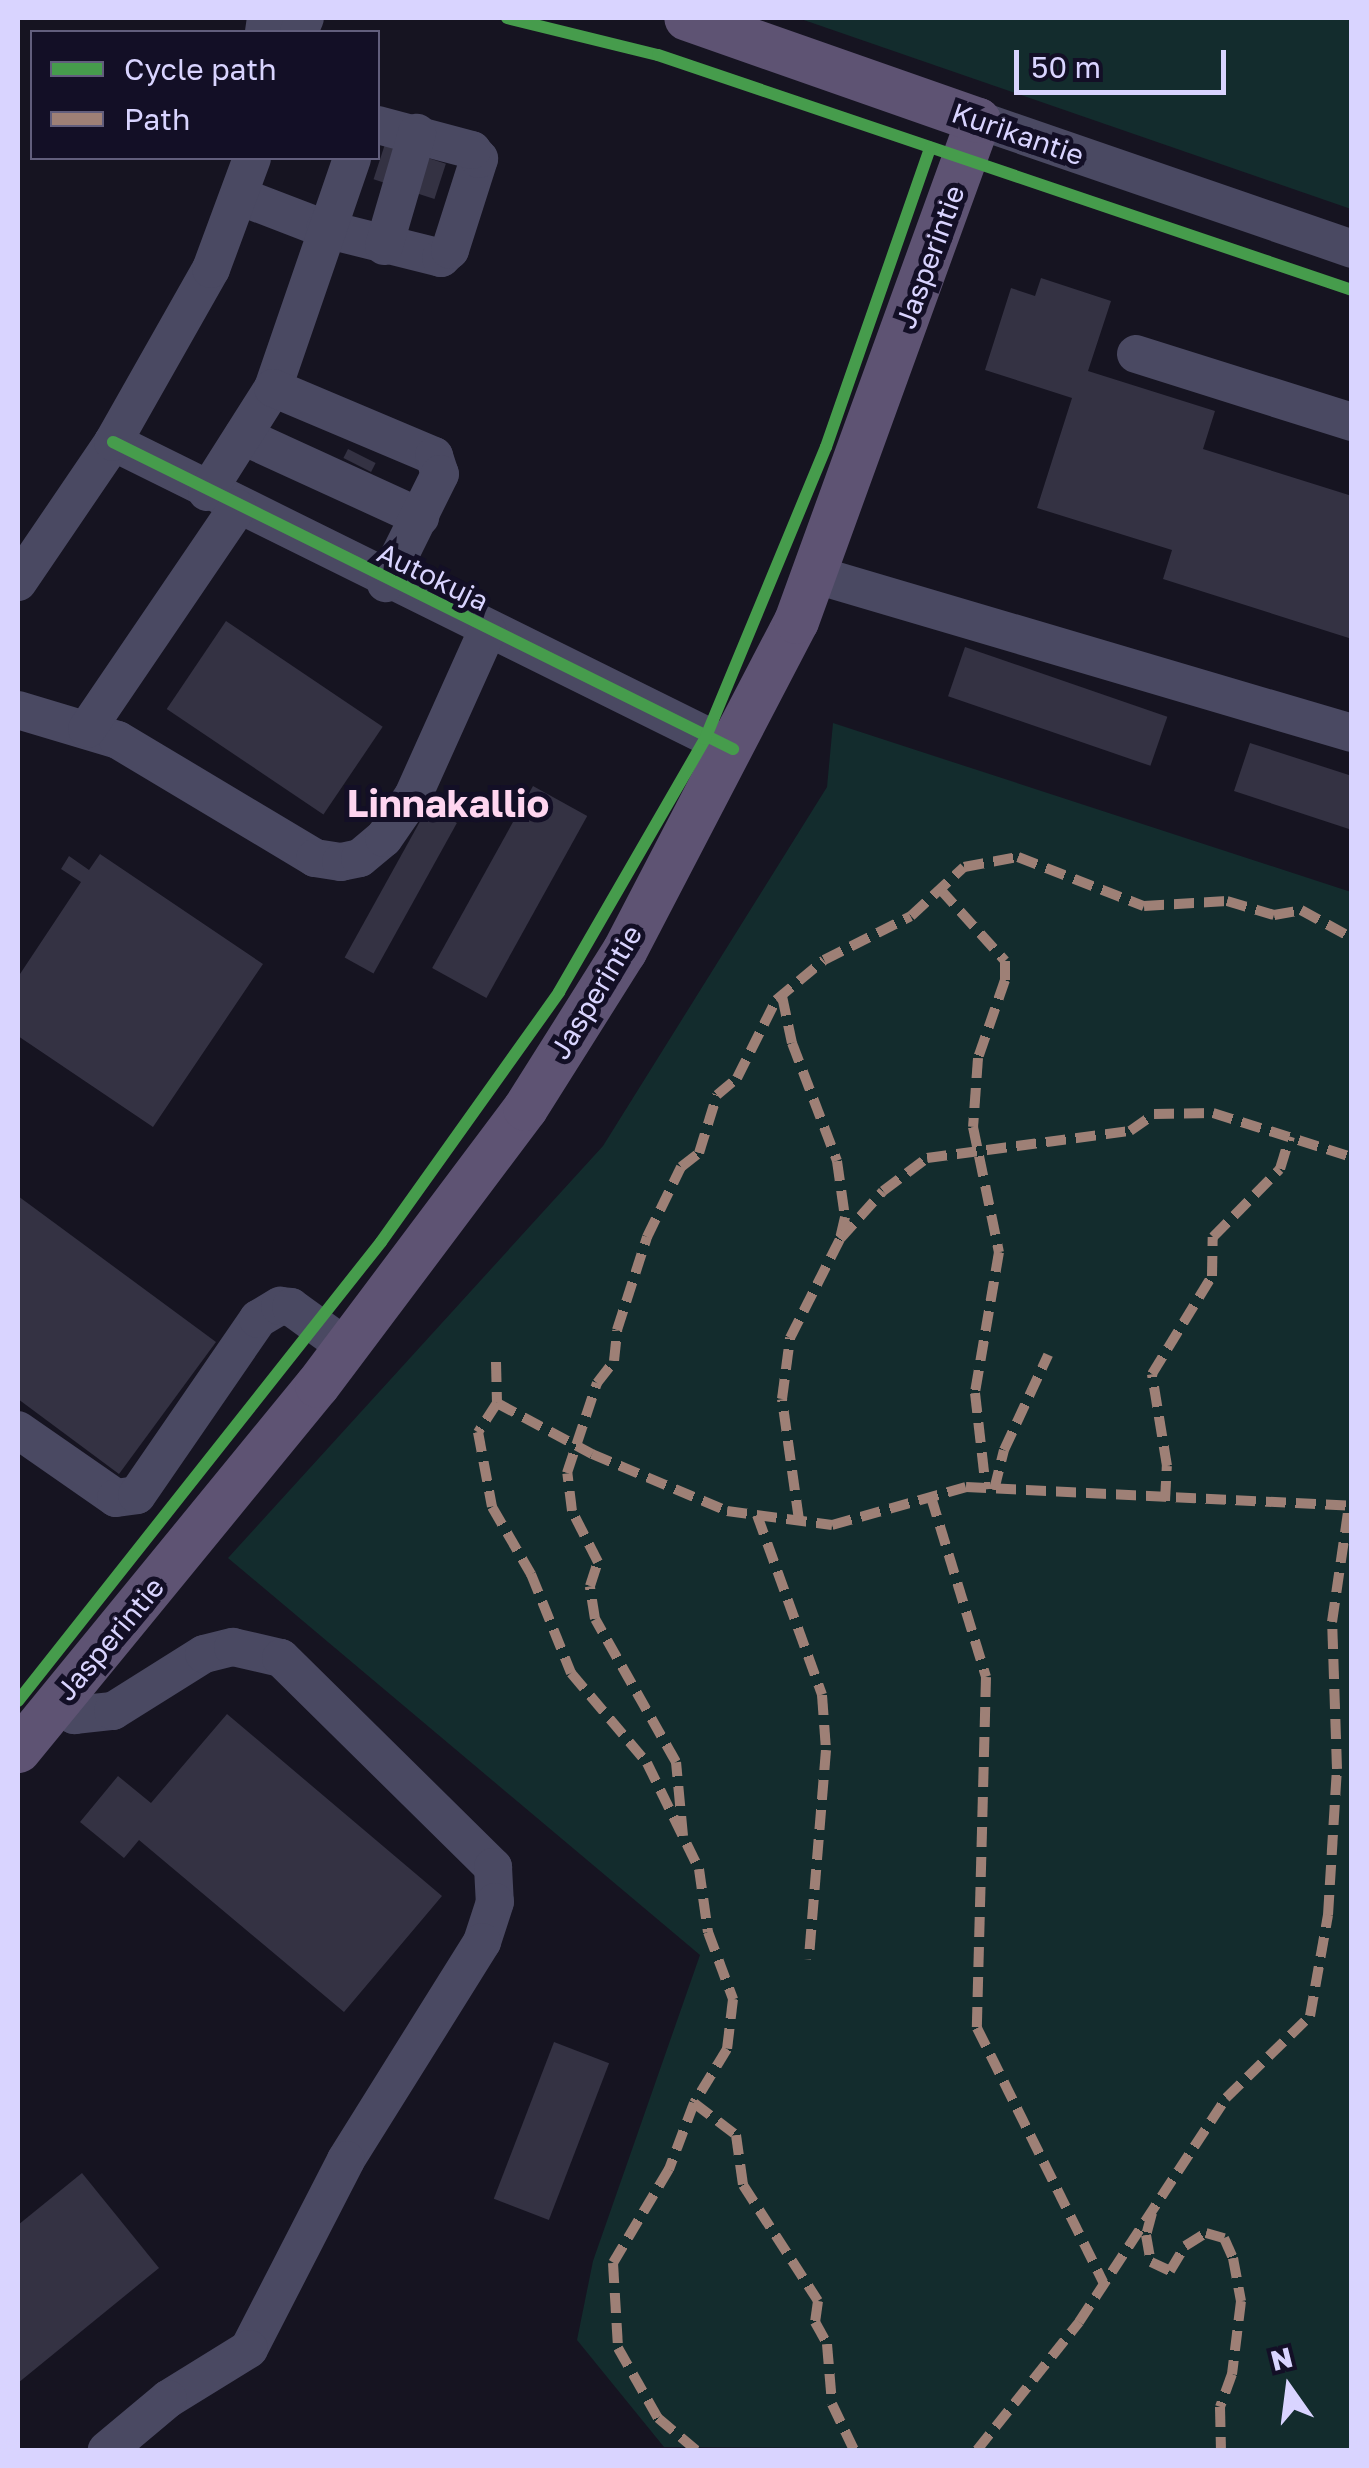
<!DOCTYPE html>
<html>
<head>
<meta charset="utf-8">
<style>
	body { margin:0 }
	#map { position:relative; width:1369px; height:2468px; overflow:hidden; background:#161421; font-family:"Golos Text",sans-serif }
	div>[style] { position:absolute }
	.green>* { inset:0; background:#132c2d }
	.building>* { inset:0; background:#343243; transform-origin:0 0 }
	.minor>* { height:38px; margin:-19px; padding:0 19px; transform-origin:19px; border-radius:19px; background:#4a4962 }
	.major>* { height:45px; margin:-22.5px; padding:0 22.5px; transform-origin:22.5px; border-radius:22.5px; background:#5e5373 }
	.quiet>* { height:10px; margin-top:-5px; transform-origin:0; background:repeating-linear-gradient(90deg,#9e8076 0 20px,transparent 0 30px) }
	.cycleway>* { height:12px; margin:-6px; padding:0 6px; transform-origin:6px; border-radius:6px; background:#469c4c }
	span { translate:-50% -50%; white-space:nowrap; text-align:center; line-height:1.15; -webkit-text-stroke:10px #130f26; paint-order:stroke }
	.street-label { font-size:28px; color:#d9d4ff }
	.district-label { font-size:38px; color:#ffd6f0; font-weight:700 }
	.frame { position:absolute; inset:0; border:20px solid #d9d4ff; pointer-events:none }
	.legend { position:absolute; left:30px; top:30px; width:350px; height:130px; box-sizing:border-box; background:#130f26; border:2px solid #625e7d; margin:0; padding:12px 18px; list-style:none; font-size:30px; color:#d9d4ff }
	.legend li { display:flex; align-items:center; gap:20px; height:50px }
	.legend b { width:50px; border:2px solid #625e7d }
	.north { position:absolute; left:1239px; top:2338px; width:100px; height:100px; -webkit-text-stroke:8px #130f26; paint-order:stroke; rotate:346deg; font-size:28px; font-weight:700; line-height:40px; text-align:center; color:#d9d4ff }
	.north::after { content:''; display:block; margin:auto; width:35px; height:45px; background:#d9d4ff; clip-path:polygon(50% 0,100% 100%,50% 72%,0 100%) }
	.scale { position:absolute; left:1014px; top:50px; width:212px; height:45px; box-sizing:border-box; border:5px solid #d9d4ff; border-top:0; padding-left:12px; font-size:30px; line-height:35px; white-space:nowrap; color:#d9d4ff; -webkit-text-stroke:8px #130f26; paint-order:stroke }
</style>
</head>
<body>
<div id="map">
	<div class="green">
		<div style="clip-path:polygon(798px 18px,1351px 18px,1351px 209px)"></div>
		<div style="clip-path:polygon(833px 723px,1351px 892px,1351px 2450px,664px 2447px,577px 2340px,593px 2261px,700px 1955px,228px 1558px,603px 1146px,827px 787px)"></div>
	</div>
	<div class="building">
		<div style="left:385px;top:144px;width:64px;height:37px;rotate:18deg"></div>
		<div style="clip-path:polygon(1041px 278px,1111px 301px,1088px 371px,1215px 411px,1203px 449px,1352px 496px,1352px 639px,1163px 579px,1172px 550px,1037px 508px,1072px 398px,985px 370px,1011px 288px,1035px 296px)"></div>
		<div style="left:348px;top:449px;width:31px;height:10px;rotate:27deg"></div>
		<div style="left:226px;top:621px;width:189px;height:106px;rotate:34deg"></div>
		<div style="left:965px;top:647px;width:214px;height:52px;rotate:19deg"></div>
		<div style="clip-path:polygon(1250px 743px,1352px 776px,1352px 830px,1234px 791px)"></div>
		<div style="left:533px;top:786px;width:62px;height:208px;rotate:29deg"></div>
		<div style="left:428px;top:807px;width:33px;height:172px;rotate:29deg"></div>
		<div style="clip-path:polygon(100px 854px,263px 964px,153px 1127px,18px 1036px,18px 977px,81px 882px,61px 869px,69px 856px,89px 870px)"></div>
		<div style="clip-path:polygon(18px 1196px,216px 1342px,119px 1474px,18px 1399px)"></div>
		<div style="clip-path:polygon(227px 1714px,442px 1896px,344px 2012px,139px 1840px,124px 1858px,80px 1822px,118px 1776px,151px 1803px)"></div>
		<div style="left:554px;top:2042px;width:59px;height:168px;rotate:21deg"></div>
		<div style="clip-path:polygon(82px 2173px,159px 2268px,18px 2383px,18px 2225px)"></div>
	</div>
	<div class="minor">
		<div style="left:264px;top:32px;width:14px;rotate:-82deg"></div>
		<div style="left:299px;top:32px;width:15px;rotate:-67deg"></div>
		<div style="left:978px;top:120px;width:396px;rotate:19deg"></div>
		<div style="left:239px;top:196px;width:92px;rotate:21deg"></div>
		<div style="left:325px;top:229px;width:120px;rotate:14deg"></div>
		<div style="left:441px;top:258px;width:12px;rotate:-42deg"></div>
		<div style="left:450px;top:250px;width:96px;rotate:-72.3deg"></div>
		<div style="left:479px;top:159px;width:11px;rotate:-128deg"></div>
		<div style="left:472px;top:150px;width:97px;rotate:-165.1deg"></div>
		<div style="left:384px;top:246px;width:118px;rotate:-73.7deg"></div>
		<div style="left:1136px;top:354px;width:226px;rotate:17.5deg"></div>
		<div style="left:273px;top:388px;width:243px;rotate:-71deg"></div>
		<div style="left:243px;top:436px;width:195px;rotate:24.6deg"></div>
		<div style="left:113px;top:442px;width:692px;rotate:26.34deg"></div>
		<div style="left:207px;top:492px;width:123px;rotate:-57.6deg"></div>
		<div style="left:273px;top:388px;width:175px;rotate:22.9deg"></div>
		<div style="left:434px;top:456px;width:19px;rotate:72deg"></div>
		<div style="left:440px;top:474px;width:122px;rotate:116.4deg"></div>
		<div style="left:813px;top:574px;width:562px;rotate:16.44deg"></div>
		<div style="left:18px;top:582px;width:169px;rotate:-55.8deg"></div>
		<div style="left:113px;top:442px;width:199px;rotate:-60.5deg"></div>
		<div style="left:211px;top:269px;width:118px;rotate:-69.7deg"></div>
		<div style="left:18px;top:710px;width:104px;rotate:16.7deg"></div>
		<div style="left:118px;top:740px;width:230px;rotate:30.9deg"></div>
		<div style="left:315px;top:858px;width:26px;rotate:9deg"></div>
		<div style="left:341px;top:862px;width:19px;rotate:-12deg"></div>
		<div style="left:360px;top:858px;width:31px;rotate:-40deg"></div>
		<div style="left:384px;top:838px;width:51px;rotate:-55.4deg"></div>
		<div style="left:413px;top:796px;width:181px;rotate:-65.8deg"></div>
		<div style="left:87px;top:729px;width:267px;rotate:-55.8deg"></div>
		<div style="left:18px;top:1430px;width:119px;rotate:34.8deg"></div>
		<div style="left:116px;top:1498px;width:21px;rotate:-8deg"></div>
		<div style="left:137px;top:1495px;width:214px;rotate:-55.5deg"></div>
		<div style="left:258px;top:1319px;width:26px;rotate:-31deg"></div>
		<div style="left:280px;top:1306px;width:11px;rotate:5deg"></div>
		<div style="left:291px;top:1307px;width:68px;rotate:36deg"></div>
		<div style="left:56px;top:1705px;width:21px;rotate:29deg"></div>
		<div style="left:74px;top:1715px;width:39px;rotate:-6deg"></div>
		<div style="left:113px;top:1711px;width:107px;rotate:-32.1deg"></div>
		<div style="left:204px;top:1654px;width:30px;rotate:-14deg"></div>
		<div style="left:233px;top:1647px;width:49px;rotate:12.9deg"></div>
		<div style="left:281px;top:1658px;width:298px;rotate:44.6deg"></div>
		<div style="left:493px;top:1867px;width:35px;rotate:87deg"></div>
		<div style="left:495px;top:1902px;width:42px;rotate:108deg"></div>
		<div style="left:482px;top:1942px;width:257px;rotate:122deg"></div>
		<div style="left:346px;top:2160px;width:212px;rotate:117.2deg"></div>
		<div style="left:249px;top:2349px;width:95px;rotate:148.3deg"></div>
		<div style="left:168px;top:2399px;width:80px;rotate:140.1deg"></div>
	</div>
	<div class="major">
		<div style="left:18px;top:1750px;width:472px;rotate:-50.7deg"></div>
		<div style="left:317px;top:1385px;width:346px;rotate:-53.1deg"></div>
		<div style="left:525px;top:1108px;width:186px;rotate:-57.8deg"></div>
		<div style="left:624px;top:951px;width:372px;rotate:-62.5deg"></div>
		<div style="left:796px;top:621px;width:533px;rotate:-70.04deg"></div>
		<div style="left:978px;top:120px;width:309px;rotate:-160.7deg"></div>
	</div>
	<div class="quiet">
		<div style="left:940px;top:889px;width:97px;rotate:47.9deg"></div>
		<div style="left:1005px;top:961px;width:19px;rotate:90deg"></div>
		<div style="left:1005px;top:980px;width:83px;rotate:109.1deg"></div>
		<div style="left:978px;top:1058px;width:69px;rotate:94.1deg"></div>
		<div style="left:973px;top:1127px;width:128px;rotate:78.3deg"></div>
		<div style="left:999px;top:1252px;width:143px;rotate:99.7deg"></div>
		<div style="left:975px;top:1393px;width:97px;rotate:83.5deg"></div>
		<div style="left:782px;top:996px;width:48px;rotate:78deg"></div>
		<div style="left:792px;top:1043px;width:126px;rotate:69.1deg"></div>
		<div style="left:837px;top:1161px;width:57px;rotate:81.9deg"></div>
		<div style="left:845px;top:1217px;width:23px;rotate:103deg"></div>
		<div style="left:496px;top:1362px;width:41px;rotate:88.6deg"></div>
		<div style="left:497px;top:1403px;width:35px;rotate:123deg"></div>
		<div style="left:478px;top:1432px;width:76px;rotate:79.4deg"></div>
		<div style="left:492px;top:1507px;width:78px;rotate:59.8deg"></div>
		<div style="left:531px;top:1574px;width:107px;rotate:68deg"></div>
		<div style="left:571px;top:1673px;width:118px;rotate:49.8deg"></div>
		<div style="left:647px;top:1763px;width:118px;rotate:63.9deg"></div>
		<div style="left:699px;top:1869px;width:64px;rotate:81.9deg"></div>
		<div style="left:708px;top:1932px;width:72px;rotate:69.5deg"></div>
		<div style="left:733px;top:1999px;width:50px;rotate:96.8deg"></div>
		<div style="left:727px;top:2049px;width:63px;rotate:121.4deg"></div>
		<div style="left:694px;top:2103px;width:71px;rotate:110.7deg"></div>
		<div style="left:669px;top:2169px;width:109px;rotate:120.8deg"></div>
		<div style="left:613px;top:2263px;width:85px;rotate:86.6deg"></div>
		<div style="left:618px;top:2348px;width:81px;rotate:60.3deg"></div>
		<div style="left:658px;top:2418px;width:50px;rotate:40.1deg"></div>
		<div style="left:497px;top:1403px;width:108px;rotate:28.2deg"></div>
		<div style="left:592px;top:1454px;width:147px;rotate:22.9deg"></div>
		<div style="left:727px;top:1511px;width:106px;rotate:7.6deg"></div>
		<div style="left:832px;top:1525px;width:139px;rotate:-15.8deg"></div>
		<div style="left:966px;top:1487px;width:386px;rotate:2.8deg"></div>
		<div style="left:994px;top:1490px;width:41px;rotate:-76deg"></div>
		<div style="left:1004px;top:1450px;width:105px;rotate:-65.1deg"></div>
		<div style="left:931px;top:1497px;width:188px;rotate:73deg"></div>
		<div style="left:986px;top:1677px;width:351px;rotate:91.5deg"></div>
		<div style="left:977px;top:2028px;width:284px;rotate:63.6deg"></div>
		<div style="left:1165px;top:1501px;width:35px;rotate:-87deg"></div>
		<div style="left:1167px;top:1466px;width:93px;rotate:-99.3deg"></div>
		<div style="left:1152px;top:1374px;width:115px;rotate:-58.5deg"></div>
		<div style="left:1212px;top:1276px;width:39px;rotate:-89deg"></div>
		<div style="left:1213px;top:1237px;width:95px;rotate:-45.4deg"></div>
		<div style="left:1280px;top:1169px;width:34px;rotate:-73deg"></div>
		<div style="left:757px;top:1515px;width:191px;rotate:70.1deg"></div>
		<div style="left:822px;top:1695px;width:55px;rotate:85.8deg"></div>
		<div style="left:826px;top:1750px;width:210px;rotate:94.7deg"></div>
		<div style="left:799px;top:1520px;width:122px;rotate:-98deg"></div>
		<div style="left:782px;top:1399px;width:62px;rotate:-82.5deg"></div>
		<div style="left:790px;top:1338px;width:111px;rotate:-63.2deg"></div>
		<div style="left:840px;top:1239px;width:64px;rotate:-48.1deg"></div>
		<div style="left:883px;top:1191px;width:55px;rotate:-36.9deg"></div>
		<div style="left:927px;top:1158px;width:205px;rotate:-7.6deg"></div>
		<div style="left:1130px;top:1131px;width:29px;rotate:-35deg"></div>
		<div style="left:1154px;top:1114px;width:59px;rotate:-1deg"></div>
		<div style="left:1213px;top:1113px;width:146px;rotate:17.6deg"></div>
		<div style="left:683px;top:1836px;width:74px;rotate:-95.4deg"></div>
		<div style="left:676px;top:1762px;width:164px;rotate:-119.5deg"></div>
		<div style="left:595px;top:1619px;width:33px;rotate:-99deg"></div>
		<div style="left:590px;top:1586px;width:25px;rotate:-72deg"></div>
		<div style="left:598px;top:1562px;width:57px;rotate:-117deg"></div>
		<div style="left:572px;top:1511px;width:38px;rotate:-97deg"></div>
		<div style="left:567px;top:1473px;width:95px;rotate:-71.6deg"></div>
		<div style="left:597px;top:1383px;width:28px;rotate:-52deg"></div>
		<div style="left:614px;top:1361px;width:31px;rotate:-84deg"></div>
		<div style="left:617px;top:1330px;width:98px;rotate:-72.1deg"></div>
		<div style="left:647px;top:1237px;width:78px;rotate:-64.1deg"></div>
		<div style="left:681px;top:1167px;width:23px;rotate:-38deg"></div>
		<div style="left:699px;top:1153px;width:61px;rotate:-72.8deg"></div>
		<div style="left:717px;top:1095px;width:26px;rotate:-40deg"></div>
		<div style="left:737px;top:1078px;width:87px;rotate:-63.4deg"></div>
		<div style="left:776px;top:1000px;width:62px;rotate:-39.8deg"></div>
		<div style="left:824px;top:960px;width:97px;rotate:-26.8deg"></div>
		<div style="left:911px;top:916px;width:72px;rotate:-42.8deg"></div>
		<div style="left:964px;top:867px;width:55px;rotate:-10.5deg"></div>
		<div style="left:1018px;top:857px;width:135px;rotate:21.3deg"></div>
		<div style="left:1144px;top:906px;width:83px;rotate:-3.4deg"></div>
		<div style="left:1227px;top:901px;width:49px;rotate:16.6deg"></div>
		<div style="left:1274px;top:915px;width:27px;rotate:-10deg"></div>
		<div style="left:1301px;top:910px;width:58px;rotate:28.8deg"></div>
		<div style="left:694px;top:2103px;width:53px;rotate:37.3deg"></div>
		<div style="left:736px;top:2135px;width:50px;rotate:82deg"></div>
		<div style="left:743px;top:2185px;width:138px;rotate:57.1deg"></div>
		<div style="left:818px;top:2301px;width:21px;rotate:98deg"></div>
		<div style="left:815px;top:2322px;width:25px;rotate:61deg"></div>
		<div style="left:827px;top:2344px;width:60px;rotate:85.2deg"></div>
		<div style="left:832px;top:2404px;width:51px;rotate:64.4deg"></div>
		<div style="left:1152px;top:2213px;width:23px;rotate:105deg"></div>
		<div style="left:1146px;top:2235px;width:27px;rotate:80deg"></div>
		<div style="left:1151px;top:2262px;width:21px;rotate:25deg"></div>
		<div style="left:1170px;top:2271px;width:29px;rotate:-59deg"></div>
		<div style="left:1185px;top:2246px;width:25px;rotate:-32deg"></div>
		<div style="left:1206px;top:2233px;width:19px;rotate:16deg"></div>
		<div style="left:1224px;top:2238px;width:22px;rotate:66deg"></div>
		<div style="left:1233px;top:2258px;width:44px;rotate:79.5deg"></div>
		<div style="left:1241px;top:2301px;width:74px;rotate:97deg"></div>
		<div style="left:1232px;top:2374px;width:35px;rotate:110deg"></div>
		<div style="left:1220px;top:2407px;width:43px;rotate:88.7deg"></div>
		<div style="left:977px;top:2450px;width:164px;rotate:-51.4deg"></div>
		<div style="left:1079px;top:2322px;width:268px;rotate:-56.7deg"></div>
		<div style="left:1226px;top:2098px;width:117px;rotate:-44.3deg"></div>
		<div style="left:1310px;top:2016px;width:103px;rotate:-79.9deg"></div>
		<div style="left:1328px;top:1915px;width:146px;rotate:-86.5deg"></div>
		<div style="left:1337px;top:1769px;width:147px;rotate:-91.9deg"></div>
		<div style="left:1332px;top:1622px;width:117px;rotate:-81.7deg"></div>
	</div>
	<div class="cycleway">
		<div style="left:507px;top:18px;width:155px;rotate:13.8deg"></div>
		<div style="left:658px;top:55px;width:733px;rotate:18.71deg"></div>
		<div style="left:113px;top:442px;width:692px;rotate:26.34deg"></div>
		<div style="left:18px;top:1701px;width:585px;rotate:-51.66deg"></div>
		<div style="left:381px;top:1242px;width:307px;rotate:-54.5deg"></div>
		<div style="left:559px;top:992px;width:292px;rotate:-60deg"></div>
		<div style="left:705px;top:739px;width:316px;rotate:-67.5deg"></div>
		<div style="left:826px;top:447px;width:317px;rotate:-70.8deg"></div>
	</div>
	<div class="street-label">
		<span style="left:1018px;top:134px;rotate:19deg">Kurikantie</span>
		<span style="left:930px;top:257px;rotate:-70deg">Jasperintie</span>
		<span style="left:433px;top:577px;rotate:26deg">Autokuja</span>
		<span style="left:596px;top:992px;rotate:-59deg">Jasperintie</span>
		<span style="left:110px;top:1639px;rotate:-50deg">Jasperintie</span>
	</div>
	<div class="district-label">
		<span style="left:448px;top:803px">Linnakallio</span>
	</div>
	<div class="frame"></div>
	<ul class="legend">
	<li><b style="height:12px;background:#469c4c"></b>Cycle path</li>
	<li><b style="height:12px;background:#9e8076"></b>Path</li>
	</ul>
	<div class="north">N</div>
	<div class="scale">50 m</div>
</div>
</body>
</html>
